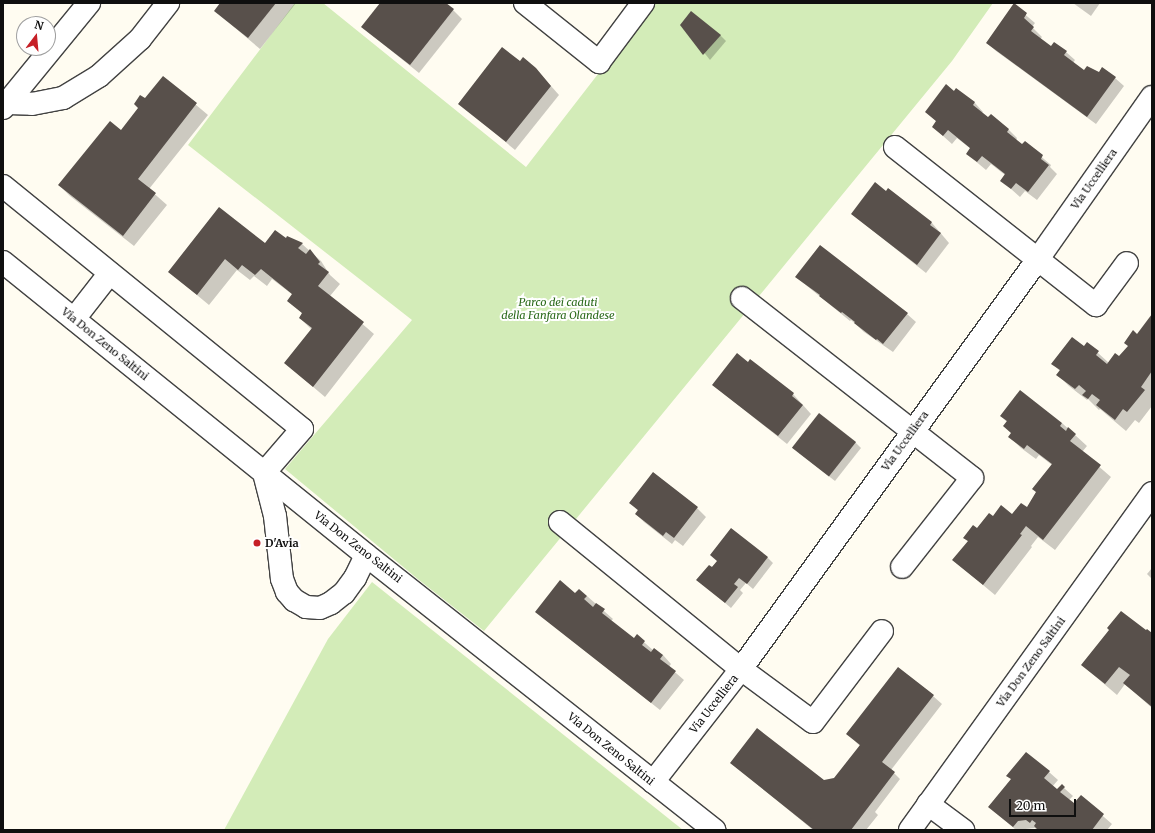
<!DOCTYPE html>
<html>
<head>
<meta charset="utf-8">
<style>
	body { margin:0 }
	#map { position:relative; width:1155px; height:833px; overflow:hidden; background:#fffcf1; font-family:Merriweather,serif }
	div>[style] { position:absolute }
	.green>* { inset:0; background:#d3ecb8 }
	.shadow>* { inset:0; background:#0003 }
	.building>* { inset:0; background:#58504b; transform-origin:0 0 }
	.roads { filter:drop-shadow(1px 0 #424242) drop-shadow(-1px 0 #424242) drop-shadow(0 1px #424242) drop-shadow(0 -1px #424242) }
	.minor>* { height:22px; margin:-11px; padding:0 11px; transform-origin:11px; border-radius:11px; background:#fff }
	.dots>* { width:11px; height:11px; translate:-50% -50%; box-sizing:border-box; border:2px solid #fff; border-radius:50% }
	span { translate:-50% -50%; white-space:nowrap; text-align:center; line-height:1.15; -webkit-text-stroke:4px #fff; paint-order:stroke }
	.street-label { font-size:11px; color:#0f0f0f }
	.park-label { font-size:11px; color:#2b6a1b; font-style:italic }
	.poi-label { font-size:11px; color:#0f0f0f; font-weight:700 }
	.left { translate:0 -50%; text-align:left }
	.frame { position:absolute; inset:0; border:4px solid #0f0f0f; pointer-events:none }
	.north { position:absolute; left:16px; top:16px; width:40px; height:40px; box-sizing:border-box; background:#fff; border:1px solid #9f9f9f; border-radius:50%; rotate:16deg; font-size:11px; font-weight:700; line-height:16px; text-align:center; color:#0f0f0f }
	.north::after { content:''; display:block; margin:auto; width:14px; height:18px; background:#c62027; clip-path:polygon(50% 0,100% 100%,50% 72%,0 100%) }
	.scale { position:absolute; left:1009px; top:799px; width:67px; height:18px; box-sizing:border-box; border:2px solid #0f0f0f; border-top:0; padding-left:5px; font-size:12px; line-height:14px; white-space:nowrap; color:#0f0f0f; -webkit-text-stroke:3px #fff; paint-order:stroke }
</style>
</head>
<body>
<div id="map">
	<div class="green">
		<div style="clip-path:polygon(295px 3px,323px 3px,526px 167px,653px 3px,993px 3px,952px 61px,484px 631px,419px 580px,285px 469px,412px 320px,188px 145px)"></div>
		<div style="clip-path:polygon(372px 582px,683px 830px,224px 830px,328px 639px)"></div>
	</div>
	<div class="shadow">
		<div style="clip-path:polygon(221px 3px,296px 3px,260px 49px,215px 11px)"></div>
		<div style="clip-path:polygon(381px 3px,446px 3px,462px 19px,419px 73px,362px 27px)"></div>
		<div style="clip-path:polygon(1073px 3px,1100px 3px,1091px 16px)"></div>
		<div style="clip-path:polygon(1014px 5px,1035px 23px,1032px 27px,1042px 37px,1040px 39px,1051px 47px,1066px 52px,1075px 60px,1073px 63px,1084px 71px,1115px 78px,1124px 86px,1096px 124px,996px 51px,987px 43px)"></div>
		<div style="clip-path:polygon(682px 25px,720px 35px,726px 41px,710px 60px)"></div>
		<div style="clip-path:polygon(520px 62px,535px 68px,559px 95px,515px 150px,459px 103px)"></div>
		<div style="clip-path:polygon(163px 77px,208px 115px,149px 189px,167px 205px,134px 246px,70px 196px,59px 185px,121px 131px)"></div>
		<div style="clip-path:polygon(956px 89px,975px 103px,983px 112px,981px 114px,988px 119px,991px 116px,1009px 130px,1017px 138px,1016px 140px,1023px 145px,1025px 143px,1051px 165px,1050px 167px,1057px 174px,1037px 200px,1025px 191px,1020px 197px,1001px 180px,1005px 175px,991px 164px,986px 170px,967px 154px,971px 149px,957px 138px,952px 144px,933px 127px,937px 122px,926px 112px)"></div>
		<div style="clip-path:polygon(889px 189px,932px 223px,949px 243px,926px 273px,852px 214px)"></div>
		<div style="clip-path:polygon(286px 240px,302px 244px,321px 261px,330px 275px,340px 284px,330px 296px,374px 334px,325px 397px,285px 363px,312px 330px,300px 318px,303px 314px,289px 300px,293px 295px,272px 279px,267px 286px,254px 276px,250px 280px,237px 270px,209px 305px,169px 272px)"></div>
		<div style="clip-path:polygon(796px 277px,907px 314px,916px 322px,893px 352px,864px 332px,851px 320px,850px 321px)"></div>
		<div style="clip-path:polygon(1152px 316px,1152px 406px,1139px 423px,1135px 420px,1126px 431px,1100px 409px,1099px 410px,1088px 399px,1087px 400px,1069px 386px,1058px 375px,1060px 371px,1053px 364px,1084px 347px,1087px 343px,1109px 363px,1119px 358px)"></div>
		<div style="clip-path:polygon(713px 385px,793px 394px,811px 414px,787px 444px)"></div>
		<div style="clip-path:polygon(1001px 416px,1062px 423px,1087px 446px,1082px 452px,1111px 477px,1055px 550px,1038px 537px,1031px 546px,1032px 547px,995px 595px,953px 560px,969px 542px,964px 538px,993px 517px,1013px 516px,1027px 509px,1052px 465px,1039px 455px,1036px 459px,1021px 448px,1010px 437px,1012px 434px,1007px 422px)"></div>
		<div style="clip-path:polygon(855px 442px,861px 448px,835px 481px,799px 453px)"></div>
		<div style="clip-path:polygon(631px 503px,697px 508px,706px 517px,683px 546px,675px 540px,672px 544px,644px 522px,636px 514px,638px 511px)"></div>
		<div style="clip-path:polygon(767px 557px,773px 563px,753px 589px,746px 583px,740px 590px,743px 593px,731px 608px,698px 580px,718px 561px)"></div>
		<div style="clip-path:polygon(1152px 568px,1152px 579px,1147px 574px)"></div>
		<div style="clip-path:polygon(576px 594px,587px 596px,613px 619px,611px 621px,634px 639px,637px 636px,654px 651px,663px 655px,671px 664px,669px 667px,684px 680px,660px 710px,536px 612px)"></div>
		<div style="clip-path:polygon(1152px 634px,1152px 708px,1125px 684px,1117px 695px,1082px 665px)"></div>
		<div style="clip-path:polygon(933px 696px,942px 704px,891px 770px,900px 779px,875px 812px,878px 815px,866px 830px,813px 830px,731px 763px,823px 781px,835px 779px,860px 746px,848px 734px)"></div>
		<div style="clip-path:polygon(1049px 772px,1058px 780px,1052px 787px,1057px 791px,1064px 788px,1073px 796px,1069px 800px,1074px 804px,1081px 797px,1112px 824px,1107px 830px,1037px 830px,1035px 828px,1016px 830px,989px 807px)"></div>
	</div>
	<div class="building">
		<div style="clip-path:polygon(220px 3px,276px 3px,248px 38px,214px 11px)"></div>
		<div style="clip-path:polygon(380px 3px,446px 3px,454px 9px,410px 65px,361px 27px)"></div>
		<div style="clip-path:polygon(1014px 3px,1027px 13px,1024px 18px,1034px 27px,1031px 31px,1051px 46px,1054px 42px,1067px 51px,1064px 55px,1084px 70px,1087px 66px,1099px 72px,1102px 67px,1116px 77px,1087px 117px,986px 43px)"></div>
		<div style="clip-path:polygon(691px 11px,721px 35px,703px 55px,680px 25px)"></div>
		<div style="clip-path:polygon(502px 47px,520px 61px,523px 57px,536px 68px,551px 86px,506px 142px,458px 104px)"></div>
		<div style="clip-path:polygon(163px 76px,197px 103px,138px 179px,156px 193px,123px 236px,58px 185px,110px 121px,121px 130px,138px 108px,134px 104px,140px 95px,145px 98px)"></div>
		<div style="clip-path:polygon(946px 84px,954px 91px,956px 88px,975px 102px,973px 105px,988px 117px,991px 114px,1009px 129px,1007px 132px,1022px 144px,1025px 141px,1043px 155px,1041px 159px,1049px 165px,1028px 192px,1016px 183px,1011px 189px,1000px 181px,1005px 174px,982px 156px,977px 162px,966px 154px,970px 148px,948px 130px,943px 136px,932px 127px,936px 121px,925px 112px)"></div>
		<div style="clip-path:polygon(875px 182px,886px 191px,888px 188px,932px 222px,930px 225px,941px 233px,917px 265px,851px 214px)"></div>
		<div style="clip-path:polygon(219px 207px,265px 243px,275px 230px,286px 238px,287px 236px,303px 243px,298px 248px,306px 254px,310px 249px,320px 262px,318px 264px,329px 272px,318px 286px,364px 322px,313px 387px,284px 363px,312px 328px,299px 318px,302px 313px,287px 301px,292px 294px,261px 269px,255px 275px,242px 265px,238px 270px,225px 259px,197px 295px,168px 272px)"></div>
		<div style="clip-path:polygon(820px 245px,908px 313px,883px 344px,877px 339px,876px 340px,854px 323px,855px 322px,842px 312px,841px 313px,819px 296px,820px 295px,795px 277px)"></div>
		<div style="clip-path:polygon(1152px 314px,1152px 371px,1141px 387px,1145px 390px,1127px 412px,1123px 409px,1115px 420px,1096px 405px,1100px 400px,1092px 394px,1088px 399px,1082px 395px,1086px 391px,1079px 385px,1075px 389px,1056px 375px,1060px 370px,1051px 364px,1072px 337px,1084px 346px,1087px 342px,1099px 351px,1096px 355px,1107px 364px,1115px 353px,1119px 356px,1128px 346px,1124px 343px,1133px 330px,1137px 334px)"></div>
		<div style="clip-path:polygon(737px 353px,748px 362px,750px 359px,794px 393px,792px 396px,803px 405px,778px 436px,712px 385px)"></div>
		<div style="clip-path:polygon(1020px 390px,1062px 423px,1060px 426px,1066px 431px,1068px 427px,1076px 434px,1070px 441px,1101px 465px,1043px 540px,1026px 526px,1020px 534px,1022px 535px,983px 585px,952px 560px,968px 541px,963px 538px,973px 525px,977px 528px,989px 513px,993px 516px,1001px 505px,1012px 514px,1021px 503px,1027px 507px,1036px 492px,1032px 489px,1052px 464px,1027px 445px,1024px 449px,1008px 437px,1011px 433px,1003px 426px,1007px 421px,1000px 416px)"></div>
		<div style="left:819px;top:413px;width:47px;height:44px;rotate:38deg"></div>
		<div style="clip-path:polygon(653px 472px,698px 507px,674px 538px,666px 532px,663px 536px,644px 521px,635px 514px,638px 510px,629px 503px)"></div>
		<div style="clip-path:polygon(731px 528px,768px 557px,747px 584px,739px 578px,734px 584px,738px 587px,725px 603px,696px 580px,709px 565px,712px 567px,717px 561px,710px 555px)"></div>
		<div style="clip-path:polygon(560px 580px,575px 593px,579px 589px,587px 596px,584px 599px,593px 607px,596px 603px,605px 609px,602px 613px,634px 638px,637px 634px,645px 641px,642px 645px,651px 652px,654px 648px,663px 655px,660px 659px,676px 671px,651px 703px,535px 612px)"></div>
		<div style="clip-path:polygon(1121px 611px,1146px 630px,1147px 629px,1152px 633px,1152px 707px,1123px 683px,1130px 675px,1119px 667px,1105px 684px,1081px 665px,1109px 630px,1107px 628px)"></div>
		<div style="clip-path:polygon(898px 667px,934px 695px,882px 762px,895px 772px,851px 830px,814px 830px,730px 763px,757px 728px,824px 780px,834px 778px,860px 745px,846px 734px)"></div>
		<div style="clip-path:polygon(1026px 752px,1050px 771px,1044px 778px,1057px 789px,1062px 784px,1065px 787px,1060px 792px,1074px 803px,1081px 795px,1104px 814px,1092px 830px,1038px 830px,1034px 826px,1036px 823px,1032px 820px,1030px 823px,1026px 820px,1018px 821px,1013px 827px,988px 807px,1011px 779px,1006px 776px)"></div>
	</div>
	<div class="roads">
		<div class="minor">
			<div style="left:525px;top:3px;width:95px;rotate:38.6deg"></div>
			<div style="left:599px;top:62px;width:74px;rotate:-53.3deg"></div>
			<div style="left:8px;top:103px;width:24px;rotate:2deg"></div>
			<div style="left:32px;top:104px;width:32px;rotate:-11deg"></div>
			<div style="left:63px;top:98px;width:42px;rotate:-31.4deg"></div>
			<div style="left:99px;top:76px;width:55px;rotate:-42.1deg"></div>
			<div style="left:140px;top:39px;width:46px;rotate:-52.1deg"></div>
			<div style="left:3px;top:108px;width:136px;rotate:-50.7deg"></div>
			<div style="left:895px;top:147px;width:256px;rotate:38.2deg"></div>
			<div style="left:1096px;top:305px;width:52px;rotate:-53.6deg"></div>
			<div style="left:3px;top:186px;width:385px;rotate:39.1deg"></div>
			<div style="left:302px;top:429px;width:58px;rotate:130.8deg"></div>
			<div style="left:3px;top:262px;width:466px;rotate:38.9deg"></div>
			<div style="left:366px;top:555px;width:444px;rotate:38.3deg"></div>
			<div style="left:742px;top:298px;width:292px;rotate:38deg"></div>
			<div style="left:972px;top:478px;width:113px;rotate:128.2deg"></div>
			<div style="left:74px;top:319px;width:58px;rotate:-52deg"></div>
			<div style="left:264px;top:473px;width:44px;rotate:75.7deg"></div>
			<div style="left:275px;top:516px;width:63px;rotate:83.7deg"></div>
			<div style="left:282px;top:579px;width:14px;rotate:69deg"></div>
			<div style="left:287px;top:592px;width:11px;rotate:49deg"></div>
			<div style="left:294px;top:600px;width:14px;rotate:30deg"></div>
			<div style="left:306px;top:607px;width:14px;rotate:4deg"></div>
			<div style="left:320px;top:608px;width:12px;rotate:-24deg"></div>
			<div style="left:331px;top:603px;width:16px;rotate:-38deg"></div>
			<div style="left:344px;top:593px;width:19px;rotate:-54deg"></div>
			<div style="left:355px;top:578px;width:25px;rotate:-64deg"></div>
			<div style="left:560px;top:522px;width:233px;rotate:39.1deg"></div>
			<div style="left:741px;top:669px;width:89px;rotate:36.4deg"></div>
			<div style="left:813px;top:722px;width:114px;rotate:-52.8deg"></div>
			<div style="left:653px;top:782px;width:143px;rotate:-52.1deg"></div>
			<div style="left:741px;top:669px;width:506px;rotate:-54.08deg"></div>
			<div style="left:1038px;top:259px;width:198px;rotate:-54.9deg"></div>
			<div style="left:928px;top:804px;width:44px;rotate:36.6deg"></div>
			<div style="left:910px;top:830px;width:415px;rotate:-54.3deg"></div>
		</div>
	</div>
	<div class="dots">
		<div style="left:257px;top:543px;background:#c62027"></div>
	</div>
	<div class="street-label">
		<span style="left:1094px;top:179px;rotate:-55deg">Via Uccelliera</span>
		<span style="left:105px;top:344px;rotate:39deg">Via Don Zeno Saltini</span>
		<span style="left:905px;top:441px;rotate:-54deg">Via Uccelliera</span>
		<span style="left:358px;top:547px;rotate:38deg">Via Don Zeno Saltini</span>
		<span style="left:1031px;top:662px;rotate:-54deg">Via Don Zeno Saltini</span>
		<span style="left:714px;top:704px;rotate:-52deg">Via Uccelliera</span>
		<span style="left:611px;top:749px;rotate:39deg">Via Don Zeno Saltini</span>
	</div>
	<div class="park-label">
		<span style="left:558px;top:309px">Parco dei caduti<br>della Fanfara Olandese</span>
	</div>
	<div class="poi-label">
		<span class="left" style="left:265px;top:543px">D'Avia</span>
	</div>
	<div class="frame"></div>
	<div class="north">N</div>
	<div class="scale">20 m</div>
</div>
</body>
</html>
